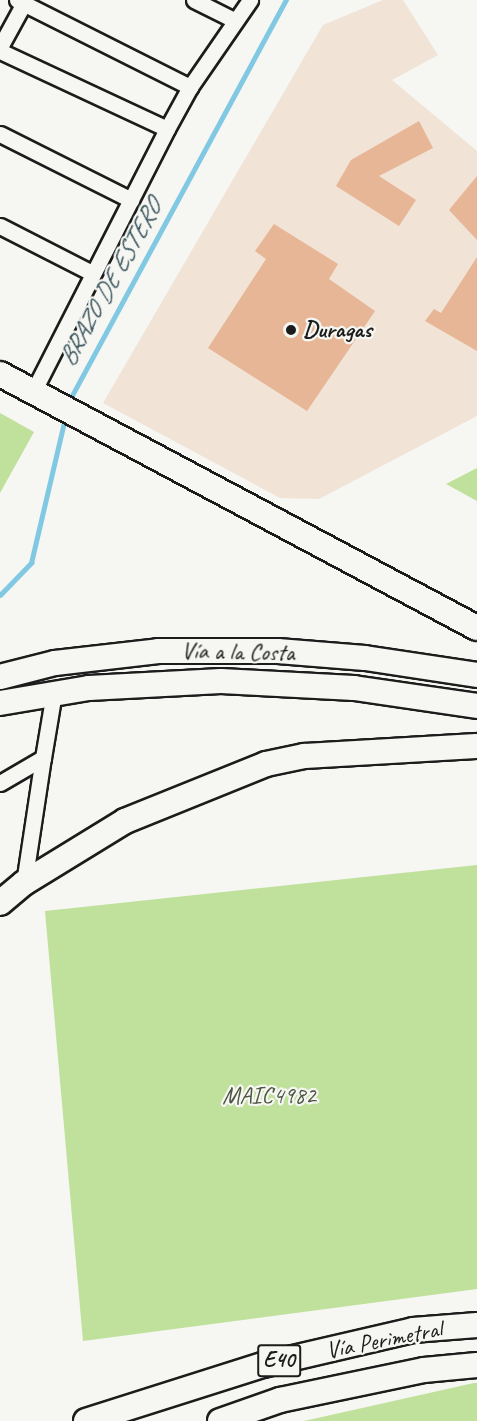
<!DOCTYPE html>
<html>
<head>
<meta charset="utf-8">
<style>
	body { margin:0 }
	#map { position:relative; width:477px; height:1421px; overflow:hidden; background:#f6f6f2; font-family:Caveat,sans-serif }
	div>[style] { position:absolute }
	.built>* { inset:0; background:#f1e3d6 }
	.green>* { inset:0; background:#bfe19b }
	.stream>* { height:4.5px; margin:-2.25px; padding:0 2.25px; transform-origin:2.25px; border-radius:2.25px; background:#81c9e2 }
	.building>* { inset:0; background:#e6b696 }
	.roads { filter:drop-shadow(2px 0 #1c1c1c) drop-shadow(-2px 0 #1c1c1c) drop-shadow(0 2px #1c1c1c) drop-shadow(0 -2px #1c1c1c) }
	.minor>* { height:15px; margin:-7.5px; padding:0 7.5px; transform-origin:7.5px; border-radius:7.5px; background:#f6f6f2 }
	.primary>* { height:24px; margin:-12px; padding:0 12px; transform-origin:12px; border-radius:12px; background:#f6f6f2 }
	.trunk>* { height:24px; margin:-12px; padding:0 12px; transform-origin:12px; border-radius:12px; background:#f6f6f2 }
	.dots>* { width:16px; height:16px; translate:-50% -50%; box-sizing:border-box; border:3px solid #f6f6f2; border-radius:50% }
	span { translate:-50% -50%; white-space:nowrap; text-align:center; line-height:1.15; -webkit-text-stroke:4.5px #f6f6f2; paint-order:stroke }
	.shield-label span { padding:2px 4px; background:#f6f6f2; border:2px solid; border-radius:4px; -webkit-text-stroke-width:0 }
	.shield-label { font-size:22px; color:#1c1c1c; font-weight:700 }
	.poi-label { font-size:24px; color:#1c1c1c; font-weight:700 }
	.left { translate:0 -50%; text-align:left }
	.street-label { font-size:24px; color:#1c1c1c }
	.park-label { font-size:24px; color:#4d5742 }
	.water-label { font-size:26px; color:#3f5961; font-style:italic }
</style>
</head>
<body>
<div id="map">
	<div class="built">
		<div style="clip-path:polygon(383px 0,403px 0,438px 55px,392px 80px,477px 151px,477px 416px,319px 499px,280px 498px,103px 403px,323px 25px)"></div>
	</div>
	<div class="green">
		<div style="clip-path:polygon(0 413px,34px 432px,0 493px)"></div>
		<div style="clip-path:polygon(477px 468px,477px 501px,446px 484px)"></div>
		<div style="clip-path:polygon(477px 865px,477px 1289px,83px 1341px,45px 911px)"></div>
		<div style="clip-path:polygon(474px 1383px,477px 1383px,477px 1421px,304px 1421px)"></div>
	</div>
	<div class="stream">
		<div style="left:69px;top:401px;width:456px;rotate:-61.6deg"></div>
		<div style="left:0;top:595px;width:45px;rotate:-45.9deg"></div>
		<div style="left:31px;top:563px;width:149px;rotate:-76.8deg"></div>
	</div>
	<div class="building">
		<div style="clip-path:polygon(419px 121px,433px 148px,379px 176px,416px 200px,399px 226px,336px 186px,351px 160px)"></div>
		<div style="clip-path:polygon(477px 176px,477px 240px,449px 210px)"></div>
		<div style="clip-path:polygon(274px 224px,338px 264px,329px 279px,375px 311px,307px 411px,208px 348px,266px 259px,255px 251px)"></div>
		<div style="clip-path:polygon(477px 257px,477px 351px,425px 321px,434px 309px,441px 313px)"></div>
	</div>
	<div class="roads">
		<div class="minor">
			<div style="left:17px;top:0;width:194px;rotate:26.7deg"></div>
			<div style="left:194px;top:0;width:45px;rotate:26.6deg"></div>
			<div style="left:0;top:47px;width:50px;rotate:-61.4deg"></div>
			<div style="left:0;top:51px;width:184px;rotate:25deg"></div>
			<div style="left:0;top:134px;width:147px;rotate:26.7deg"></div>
			<div style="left:0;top:226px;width:103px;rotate:27.1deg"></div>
			<div style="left:33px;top:392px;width:295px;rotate:-63deg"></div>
			<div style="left:167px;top:129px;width:48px;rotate:-61.3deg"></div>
			<div style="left:190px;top:87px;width:106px;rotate:-55.4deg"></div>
			<div style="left:0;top:783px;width:50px;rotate:-30.2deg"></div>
			<div style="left:43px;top:758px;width:67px;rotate:-80.5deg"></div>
			<div style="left:24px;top:883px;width:126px;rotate:-81.4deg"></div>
		</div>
		<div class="primary">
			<div style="left:0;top:374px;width:540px;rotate:28.04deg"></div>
			<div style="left:0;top:677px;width:57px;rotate:-14.3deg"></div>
			<div style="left:55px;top:663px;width:104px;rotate:-6.6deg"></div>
			<div style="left:158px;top:651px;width:120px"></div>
			<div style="left:278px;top:651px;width:87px;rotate:4.6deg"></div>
			<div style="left:365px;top:658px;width:113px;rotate:8.6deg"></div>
			<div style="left:0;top:703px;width:90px;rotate:-9.6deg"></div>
			<div style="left:89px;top:688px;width:132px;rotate:-3deg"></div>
			<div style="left:221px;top:681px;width:133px;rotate:3deg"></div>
			<div style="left:354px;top:688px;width:124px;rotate:8.3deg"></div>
			<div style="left:0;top:903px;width:31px;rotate:-40deg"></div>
			<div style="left:24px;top:883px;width:119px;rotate:-31.5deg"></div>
			<div style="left:125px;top:821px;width:152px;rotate:-22deg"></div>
			<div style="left:266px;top:764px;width:39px;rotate:-12deg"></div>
			<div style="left:304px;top:756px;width:173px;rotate:-3.3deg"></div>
		</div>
		<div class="trunk">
			<div style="left:86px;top:1421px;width:186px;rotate:-17.6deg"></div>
			<div style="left:263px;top:1365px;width:154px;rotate:-13.1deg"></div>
			<div style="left:413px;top:1330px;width:64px;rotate:-4.5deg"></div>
			<div style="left:220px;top:1421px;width:64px;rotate:-19.3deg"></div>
			<div style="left:280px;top:1400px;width:147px;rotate:-11.8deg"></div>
			<div style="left:424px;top:1370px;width:53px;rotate:-5.4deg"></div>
		</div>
	</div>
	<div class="dots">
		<div style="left:291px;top:330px;background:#1c1c1c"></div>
	</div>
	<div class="shield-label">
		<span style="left:279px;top:1361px">E40</span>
	</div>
	<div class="poi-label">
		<span class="left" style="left:303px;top:330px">Duragas</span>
	</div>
	<div class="street-label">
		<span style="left:238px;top:652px;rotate:1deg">Vía a la Costa</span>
		<span style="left:384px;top:1340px;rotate:-11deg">Vía Perimetral</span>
	</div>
	<div class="park-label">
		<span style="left:269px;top:1096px">MAIC4982</span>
	</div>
	<div class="water-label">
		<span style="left:110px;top:283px;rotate:-61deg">BRAZO DE ESTERO</span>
	</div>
</div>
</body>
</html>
